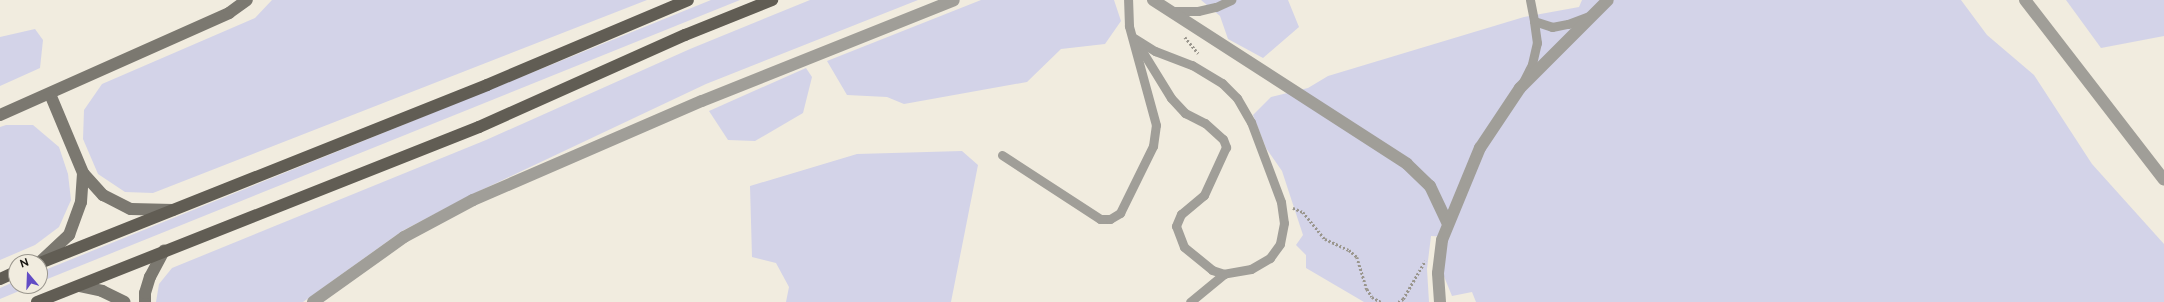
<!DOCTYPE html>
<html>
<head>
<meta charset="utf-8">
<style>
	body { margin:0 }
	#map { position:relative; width:2164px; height:302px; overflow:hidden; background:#f1ecdf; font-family:Raleway,sans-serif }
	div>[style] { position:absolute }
	.green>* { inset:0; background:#d3d3e8 }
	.path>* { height:2.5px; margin-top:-1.25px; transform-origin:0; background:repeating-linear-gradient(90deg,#9a968d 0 2px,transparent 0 4px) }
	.lane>* { height:9px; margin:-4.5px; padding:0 4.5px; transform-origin:4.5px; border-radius:4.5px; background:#a09e98 }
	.street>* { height:12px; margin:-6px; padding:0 6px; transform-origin:6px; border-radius:6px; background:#a09e98 }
	.secondary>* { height:12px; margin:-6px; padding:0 6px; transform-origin:6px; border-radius:6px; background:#7b7870 }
	.primary>* { height:12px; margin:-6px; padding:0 6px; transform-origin:6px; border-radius:6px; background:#615d54 }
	span { translate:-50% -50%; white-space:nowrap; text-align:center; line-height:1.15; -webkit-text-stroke:3px #f1ecdf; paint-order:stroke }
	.north { position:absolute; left:8px; top:254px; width:40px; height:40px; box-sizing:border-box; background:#f1ecdf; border:1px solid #9a968d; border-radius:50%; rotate:341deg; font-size:11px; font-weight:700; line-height:16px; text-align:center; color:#171511 }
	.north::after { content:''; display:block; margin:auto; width:14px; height:18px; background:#624cc5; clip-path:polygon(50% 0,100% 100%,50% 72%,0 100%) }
</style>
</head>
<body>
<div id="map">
	<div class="green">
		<div style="clip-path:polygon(272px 0,647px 0,153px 193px,125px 192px,98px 174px,83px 139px,84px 110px,102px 84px,255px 18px)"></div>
		<div style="clip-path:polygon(711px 0,740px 0,40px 282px,40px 272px)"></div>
		<div style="clip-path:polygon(810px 0,918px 0,706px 84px,471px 195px,402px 231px,303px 302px,156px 302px,159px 284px,172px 268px,486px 140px,690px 49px)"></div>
		<div style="clip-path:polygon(981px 0,1114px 0,1121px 21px,1105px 44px,1061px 49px,1027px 82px,904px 104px,887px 97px,847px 95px,827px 61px)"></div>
		<div style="clip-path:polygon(1201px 0,1288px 0,1299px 27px,1263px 58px,1228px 39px,1220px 16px)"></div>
		<div style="clip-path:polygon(1582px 0,1961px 0,1987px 35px,2034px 75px,2092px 164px,2164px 244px,2164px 302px,1476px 302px,1472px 292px,1452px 296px,1443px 274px,1448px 237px,1431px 236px,1427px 269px,1429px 302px,1364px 302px,1306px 268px,1306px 255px,1296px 245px,1303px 235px,1282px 171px,1266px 148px,1253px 115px,1271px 97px,1308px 88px,1328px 76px,1524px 17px,1579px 7px)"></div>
		<div style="clip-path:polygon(2066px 0,2164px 0,2164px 36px,2101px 48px)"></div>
		<div style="clip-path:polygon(35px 29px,43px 40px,40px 68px,0 86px,0 37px)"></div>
		<div style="clip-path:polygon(806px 68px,812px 77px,803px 113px,755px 141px,728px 140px,709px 111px)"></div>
		<div style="clip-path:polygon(6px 125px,33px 125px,59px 147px,68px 174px,71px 200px,59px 227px,35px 245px,0 260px,0 127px)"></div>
		<div style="clip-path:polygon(962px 151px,978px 165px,951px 302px,786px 302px,789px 287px,776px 263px,752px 257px,750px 186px,857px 154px)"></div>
		<div style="clip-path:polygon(16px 281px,16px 286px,31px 286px,0 299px,0 288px)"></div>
	</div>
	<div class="path">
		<div style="left:1185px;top:37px;width:21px;rotate:51deg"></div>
		<div style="left:1293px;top:208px;width:11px;rotate:22deg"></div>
		<div style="left:1303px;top:212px;width:35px;rotate:51deg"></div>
		<div style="left:1325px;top:239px;width:26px;rotate:25deg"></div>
		<div style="left:1349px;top:250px;width:11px;rotate:41deg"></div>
		<div style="left:1357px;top:257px;width:34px;rotate:73deg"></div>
		<div style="left:1367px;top:289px;width:9px;rotate:58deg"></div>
		<div style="left:1372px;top:297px;width:10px;rotate:29deg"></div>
		<div style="left:1398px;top:302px;width:6px;rotate:-31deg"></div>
		<div style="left:1403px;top:299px;width:44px;rotate:-59.9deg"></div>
	</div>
	<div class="lane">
		<div style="left:1530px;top:0;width:21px;rotate:79deg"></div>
		<div style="left:1534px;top:21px;width:19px;rotate:18deg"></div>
		<div style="left:1552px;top:27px;width:16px;rotate:-11deg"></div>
		<div style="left:1568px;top:24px;width:22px;rotate:-21deg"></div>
		<div style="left:1172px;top:11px;width:26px"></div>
		<div style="left:1198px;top:11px;width:18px;rotate:-13deg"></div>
		<div style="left:1216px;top:7px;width:17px;rotate:-25deg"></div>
		<div style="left:1134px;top:38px;width:25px;rotate:32deg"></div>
		<div style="left:1155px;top:51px;width:40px;rotate:21deg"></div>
		<div style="left:1192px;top:65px;width:35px;rotate:31deg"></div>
		<div style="left:1222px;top:83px;width:21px;rotate:45deg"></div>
		<div style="left:1237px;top:98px;width:28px;rotate:60deg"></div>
		<div style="left:1251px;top:122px;width:85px;rotate:69.4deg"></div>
		<div style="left:1281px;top:202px;width:21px;rotate:82deg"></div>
		<div style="left:1284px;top:223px;width:21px;rotate:101deg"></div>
		<div style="left:1280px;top:244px;width:17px;rotate:126deg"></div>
		<div style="left:1270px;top:258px;width:22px;rotate:150deg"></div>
		<div style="left:1251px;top:269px;width:27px;rotate:170deg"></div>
		<div style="left:1224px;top:274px;width:44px;rotate:140.5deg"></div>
		<div style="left:1139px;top:46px;width:61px;rotate:58.4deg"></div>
		<div style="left:1171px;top:98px;width:21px;rotate:47deg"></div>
		<div style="left:1185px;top:113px;width:22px;rotate:27deg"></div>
		<div style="left:1205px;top:123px;width:24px;rotate:42deg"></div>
		<div style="left:1223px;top:139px;width:9px;rotate:69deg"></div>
		<div style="left:1226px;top:147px;width:53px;rotate:114.6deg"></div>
		<div style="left:1204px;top:195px;width:30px;rotate:140deg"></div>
		<div style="left:1181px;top:214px;width:13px;rotate:113deg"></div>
		<div style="left:1176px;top:226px;width:22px;rotate:69deg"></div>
		<div style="left:1184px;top:247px;width:36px;rotate:39deg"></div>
		<div style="left:1212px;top:270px;width:13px;rotate:18deg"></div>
		<div style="left:1523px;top:82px;width:20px;rotate:-63deg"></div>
		<div style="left:1532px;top:64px;width:22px;rotate:-77deg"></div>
		<div style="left:1537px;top:43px;width:22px;rotate:-98deg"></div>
		<div style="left:1002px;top:155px;width:117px;rotate:33.1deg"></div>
		<div style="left:1100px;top:219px;width:10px"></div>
		<div style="left:1110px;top:219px;width:12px;rotate:-31deg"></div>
		<div style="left:1120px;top:213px;width:75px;rotate:-63.8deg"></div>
		<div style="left:1153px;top:146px;width:21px;rotate:-82deg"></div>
		<div style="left:1156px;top:125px;width:103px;rotate:-105.3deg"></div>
		<div style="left:1129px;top:26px;width:26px;rotate:-92deg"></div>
	</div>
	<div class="street">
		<div style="left:1153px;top:0;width:302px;rotate:32.8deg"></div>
		<div style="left:1407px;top:164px;width:32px;rotate:44deg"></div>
		<div style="left:1430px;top:186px;width:42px;rotate:64.7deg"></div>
		<div style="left:2025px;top:0;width:227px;rotate:52.3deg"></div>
		<div style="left:313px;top:302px;width:112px;rotate:-35.5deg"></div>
		<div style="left:404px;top:237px;width:78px;rotate:-28.2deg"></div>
		<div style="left:473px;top:200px;width:249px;rotate:-23.4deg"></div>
		<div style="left:702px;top:101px;width:271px;rotate:-21.8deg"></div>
		<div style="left:1440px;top:302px;width:29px;rotate:-94deg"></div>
		<div style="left:1438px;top:273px;width:33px;rotate:-83deg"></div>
		<div style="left:1442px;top:240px;width:100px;rotate:-67.6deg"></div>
		<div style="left:1480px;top:148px;width:72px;rotate:-56.3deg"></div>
		<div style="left:1520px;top:88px;width:124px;rotate:-45deg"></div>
	</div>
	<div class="secondary">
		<div style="left:50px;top:94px;width:86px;rotate:67.3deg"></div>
		<div style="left:83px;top:173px;width:30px;rotate:48deg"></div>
		<div style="left:103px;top:195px;width:31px;rotate:27deg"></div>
		<div style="left:131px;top:209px;width:42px;rotate:1.4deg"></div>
		<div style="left:0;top:115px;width:251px;rotate:-24deg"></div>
		<div style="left:229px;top:13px;width:22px;rotate:-36deg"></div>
		<div style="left:40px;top:262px;width:40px;rotate:-43deg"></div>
		<div style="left:69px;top:235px;width:35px;rotate:-70deg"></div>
		<div style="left:81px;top:202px;width:29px;rotate:-86deg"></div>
		<div style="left:79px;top:286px;width:24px;rotate:12deg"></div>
		<div style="left:102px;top:291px;width:25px;rotate:26deg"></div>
		<div style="left:145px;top:302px;width:9px;rotate:-90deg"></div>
		<div style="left:145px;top:293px;width:17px;rotate:-73deg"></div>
		<div style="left:150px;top:277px;width:30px;rotate:-62deg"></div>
	</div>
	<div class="primary">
		<div style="left:40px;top:263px;width:481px;rotate:-21.7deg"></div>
		<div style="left:487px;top:85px;width:218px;rotate:-22.9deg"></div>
		<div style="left:0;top:279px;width:17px;rotate:-24deg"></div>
		<div style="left:37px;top:302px;width:475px;rotate:-21.6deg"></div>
		<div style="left:479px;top:127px;width:226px;rotate:-24.1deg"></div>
		<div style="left:685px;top:35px;width:94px;rotate:-21.9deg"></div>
	</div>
	<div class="north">N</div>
</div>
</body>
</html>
